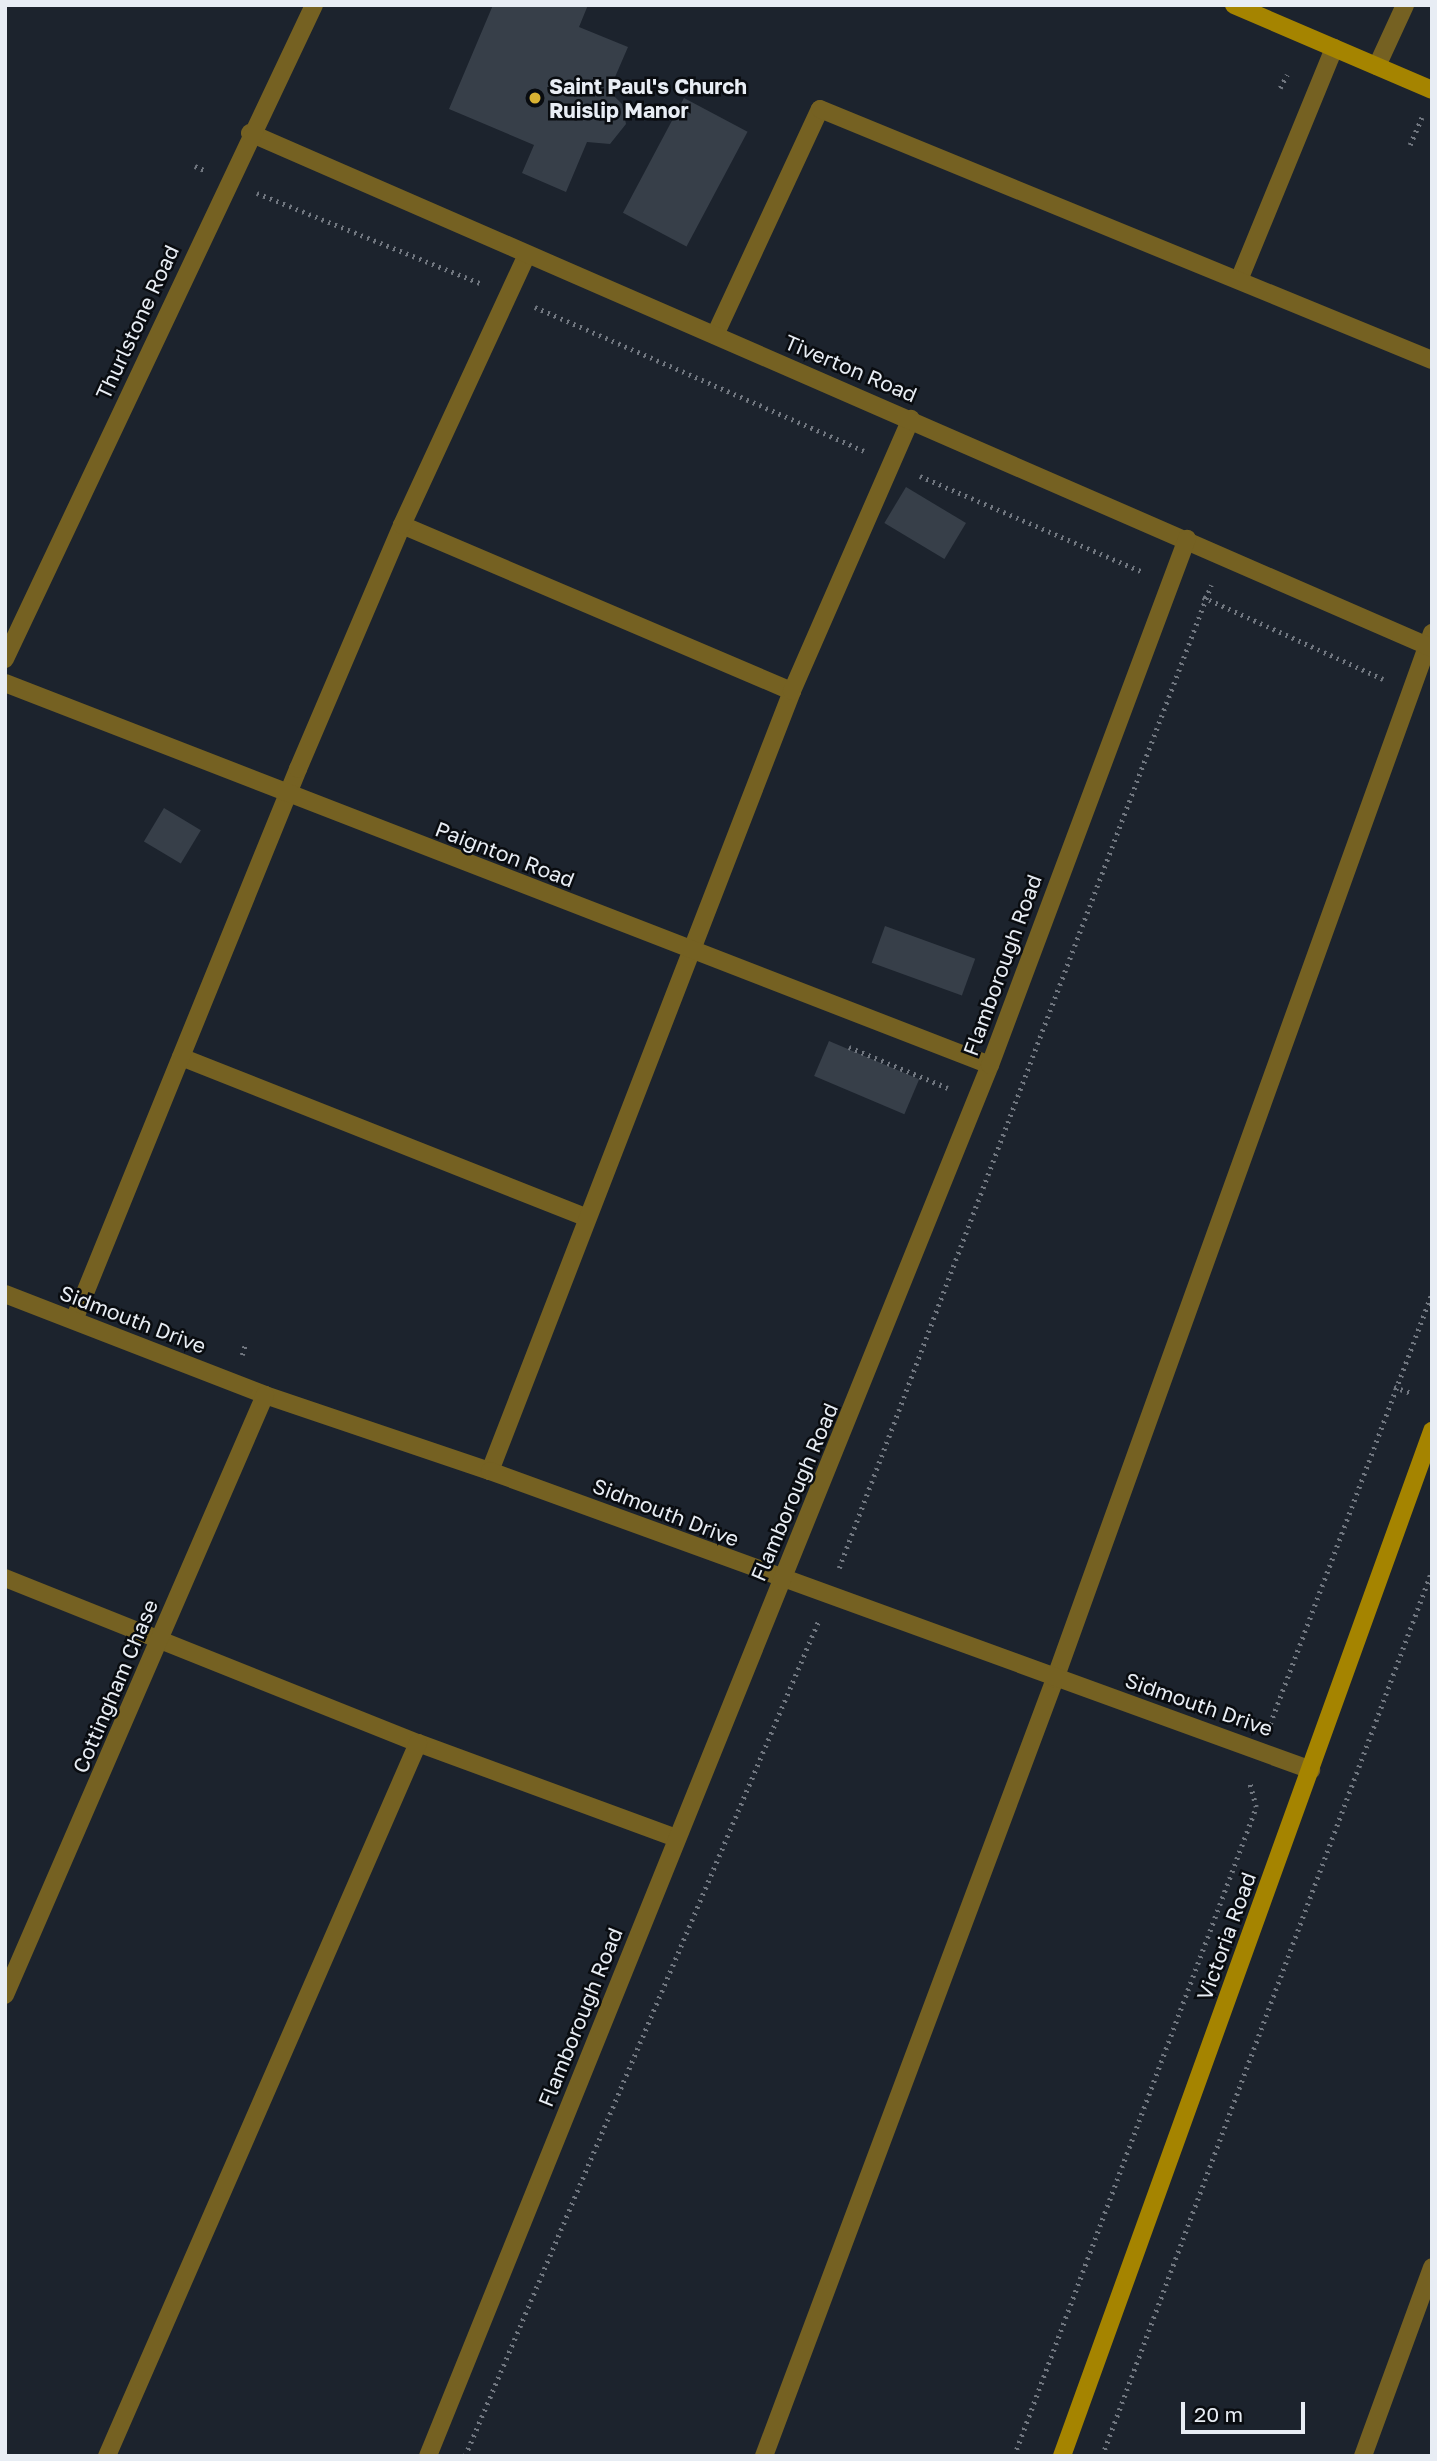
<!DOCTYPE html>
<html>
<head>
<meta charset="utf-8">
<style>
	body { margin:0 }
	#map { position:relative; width:1437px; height:2461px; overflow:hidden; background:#1c232d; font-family:"Golos Text",sans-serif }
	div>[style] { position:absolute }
	.building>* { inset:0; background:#373f49; transform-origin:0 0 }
	.path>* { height:4.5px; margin-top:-2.25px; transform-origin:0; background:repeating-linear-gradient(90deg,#717780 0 2px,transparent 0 7px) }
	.lane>* { height:18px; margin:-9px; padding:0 9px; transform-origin:9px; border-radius:9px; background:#756122 }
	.street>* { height:18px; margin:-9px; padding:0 9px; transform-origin:9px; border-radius:9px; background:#756122 }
	.secondary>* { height:18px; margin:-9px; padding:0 9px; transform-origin:9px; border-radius:9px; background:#a58400 }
	.dots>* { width:19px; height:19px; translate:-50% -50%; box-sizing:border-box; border:4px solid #090c10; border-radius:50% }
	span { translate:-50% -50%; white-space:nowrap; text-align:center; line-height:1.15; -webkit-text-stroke:5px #090c10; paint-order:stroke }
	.poi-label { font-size:21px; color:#e8edf4; font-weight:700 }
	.left { translate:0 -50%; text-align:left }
	.street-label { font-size:21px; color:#e8edf4 }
	.frame { position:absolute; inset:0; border:7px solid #e8edf4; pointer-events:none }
	.scale { position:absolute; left:1181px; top:2402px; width:124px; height:32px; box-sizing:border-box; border:4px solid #e8edf4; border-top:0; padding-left:9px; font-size:21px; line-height:24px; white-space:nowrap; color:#e8edf4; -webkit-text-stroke:5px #090c10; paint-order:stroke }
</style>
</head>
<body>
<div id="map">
	<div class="building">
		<div style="clip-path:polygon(493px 5px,588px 5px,579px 27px,628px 47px,609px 91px,622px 104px,626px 124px,610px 144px,587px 142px,566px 192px,522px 173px,534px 145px,449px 109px)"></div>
		<div style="left:684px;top:98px;width:72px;height:130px;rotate:28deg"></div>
		<div style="left:906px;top:487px;width:70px;height:42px;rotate:31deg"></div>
		<div style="left:164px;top:808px;width:43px;height:39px;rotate:31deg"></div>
		<div style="left:885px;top:926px;width:96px;height:39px;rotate:20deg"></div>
		<div style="left:829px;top:1041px;width:98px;height:38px;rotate:23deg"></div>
	</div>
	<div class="path">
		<div style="left:1280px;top:88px;width:15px;rotate:-62deg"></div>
		<div style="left:1410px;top:145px;width:30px;rotate:-67deg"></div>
		<div style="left:195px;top:166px;width:10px;rotate:24deg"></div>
		<div style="left:257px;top:193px;width:243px;rotate:22deg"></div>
		<div style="left:535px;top:307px;width:359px;rotate:23.6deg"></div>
		<div style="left:920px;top:476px;width:243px;rotate:23.3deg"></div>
		<div style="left:1203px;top:597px;width:198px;rotate:24.5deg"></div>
		<div style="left:849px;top:1047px;width:107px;rotate:22.5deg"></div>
		<div style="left:242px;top:1355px;width:10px;rotate:-73deg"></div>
		<div style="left:1394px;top:1387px;width:18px;rotate:19deg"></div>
		<div style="left:839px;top:1568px;width:1051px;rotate:-69.27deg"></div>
		<div style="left:1270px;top:1724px;width:460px;rotate:-69.4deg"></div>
		<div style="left:465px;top:2456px;width:906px;rotate:-67.06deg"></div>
		<div style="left:1014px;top:2456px;width:693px;rotate:-69.55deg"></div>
		<div style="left:1256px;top:1807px;width:27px;rotate:-105deg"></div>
		<div style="left:1102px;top:2456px;width:945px;rotate:-69.57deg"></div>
	</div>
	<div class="lane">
		<div style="left:1239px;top:280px;width:251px;rotate:-67.7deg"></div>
		<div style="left:715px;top:335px;width:249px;rotate:-65.1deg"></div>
		<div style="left:820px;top:109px;width:661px;rotate:22.3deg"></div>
		<div style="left:402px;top:525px;width:424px;rotate:23.1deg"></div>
		<div style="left:181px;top:1057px;width:435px;rotate:21.6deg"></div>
		<div style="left:74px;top:1320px;width:595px;rotate:-67.88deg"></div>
		<div style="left:298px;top:769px;width:265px;rotate:-66.9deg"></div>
		<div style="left:402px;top:525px;width:298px;rotate:-65.2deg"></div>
		<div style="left:490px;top:1471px;width:836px;rotate:-68.83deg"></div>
		<div style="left:792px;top:691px;width:297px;rotate:-66.4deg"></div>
		<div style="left:5px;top:1578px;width:445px;rotate:21.8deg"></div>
		<div style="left:418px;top:1743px;width:275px;rotate:20.2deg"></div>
		<div style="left:107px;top:2456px;width:778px;rotate:-66.43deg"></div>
		<div style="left:764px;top:2456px;width:830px;rotate:-69.47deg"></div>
		<div style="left:1055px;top:1679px;width:1112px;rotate:-70.18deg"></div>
		<div style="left:1363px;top:2456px;width:201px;rotate:-69.9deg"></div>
	</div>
	<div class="street">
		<div style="left:1377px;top:66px;width:67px;rotate:-65.3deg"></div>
		<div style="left:250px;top:133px;width:1289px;rotate:23.54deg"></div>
		<div style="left:5px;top:659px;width:723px;rotate:-64.71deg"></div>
		<div style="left:5px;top:683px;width:1056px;rotate:21.2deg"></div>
		<div style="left:5px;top:1294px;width:279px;rotate:21.2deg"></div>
		<div style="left:265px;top:1395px;width:237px;rotate:18.7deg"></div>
		<div style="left:490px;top:1471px;width:874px;rotate:20.01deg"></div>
		<div style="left:5px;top:1995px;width:654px;rotate:-66.57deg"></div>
		<div style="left:428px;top:2456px;width:1500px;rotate:-68deg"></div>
		<div style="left:990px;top:1065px;width:562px;rotate:-69.47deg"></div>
	</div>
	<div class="secondary">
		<div style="left:1234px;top:5px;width:215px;rotate:23.2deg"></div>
		<div style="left:1062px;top:2456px;width:1090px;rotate:-70.15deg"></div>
	</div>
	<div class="dots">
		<div style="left:535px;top:98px;background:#dab333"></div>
	</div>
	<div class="poi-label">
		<span class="left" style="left:549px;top:98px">Saint Paul's Church<br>Ruislip Manor</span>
	</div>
	<div class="street-label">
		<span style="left:137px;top:322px;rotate:-65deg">Thurlstone Road</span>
		<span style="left:851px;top:368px;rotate:23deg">Tiverton Road</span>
		<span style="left:505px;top:854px;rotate:21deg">Paignton Road</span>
		<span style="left:1002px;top:965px;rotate:-70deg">Flamborough Road</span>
		<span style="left:133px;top:1319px;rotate:21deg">Sidmouth Drive</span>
		<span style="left:794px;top:1492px;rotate:-67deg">Flamborough Road</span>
		<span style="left:666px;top:1512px;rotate:21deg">Sidmouth Drive</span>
		<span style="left:115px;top:1686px;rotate:-67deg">Cottingham Chase</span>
		<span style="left:1199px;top:1704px;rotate:19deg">Sidmouth Drive</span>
		<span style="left:1226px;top:1936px;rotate:-70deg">Victoria Road</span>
		<span style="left:580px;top:2017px;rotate:-68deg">Flamborough Road</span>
	</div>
	<div class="frame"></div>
	<div class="scale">20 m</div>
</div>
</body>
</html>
